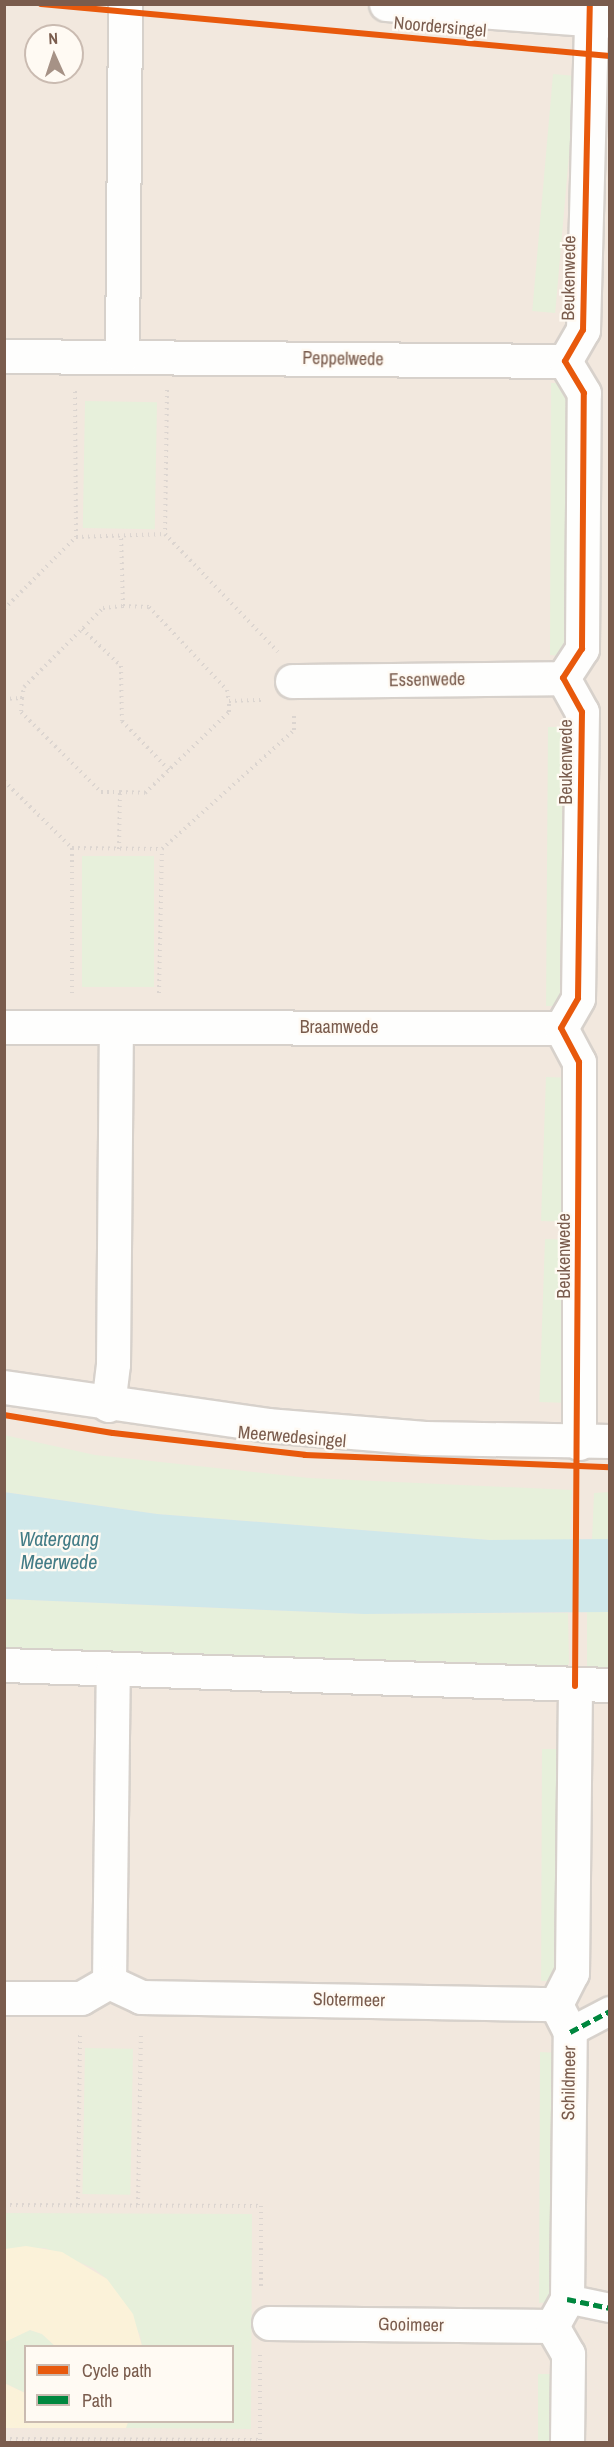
<!DOCTYPE html>
<html>
<head>
<meta charset="utf-8">
<style>
	body { margin:0 }
	#map { position:relative; width:614px; height:2447px; overflow:hidden; background:#f9f5f0; font-family:"Archivo Narrow",sans-serif }
	div>[style] { position:absolute }
	.residential>* { inset:0; background:#f2e8de }
	.green>* { inset:0; background:#e7f0db; transform-origin:0 0 }
	.sand>* { inset:0; background:#fbf2d9 }
	.water>* { inset:0; background:#d0e8ea }
	.path>* { height:4px; margin-top:-2px; transform-origin:0; background:repeating-linear-gradient(90deg,#dcd5d0 0 1.5px,transparent 0 6px) }
	.roads { filter:drop-shadow(2px 0 #d7d1cb) drop-shadow(-2px 0 #d7d1cb) drop-shadow(0 2px #d7d1cb) drop-shadow(0 -2px #d7d1cb) }
	.pedestrian>* { height:28px; margin:-14px; padding:0 14px; transform-origin:14px; border-radius:14px; background:#fefefd }
	.minor>* { height:33px; margin:-16.5px; padding:0 16.5px; transform-origin:16.5px; border-radius:16.5px; background:#fefefd }
	.quiet>* { height:4.5px; margin-top:-2.25px; transform-origin:0; background:repeating-linear-gradient(90deg,#00873e 0 9px,transparent 0 13.5px) }
	.cycleway>* { height:6px; margin:-3px; padding:0 3px; transform-origin:3px; border-radius:3px; background:#e8590c }
	span { translate:-50% -50%; white-space:nowrap; text-align:center; line-height:1.15; -webkit-text-stroke:4.5px #fffaf3; paint-order:stroke }
	.street-label { font-size:18px; color:#7a5c4d }
	.water-label { font-size:20px; color:#437c86; font-style:italic }
	.frame { position:absolute; inset:0; border:6px solid #7a5c4d; pointer-events:none }
	.legend { position:absolute; left:24px; top:2345px; width:210px; height:78px; box-sizing:border-box; background:#fffaf3; border:2px solid #cabbb1; margin:0; padding:8px 10px; list-style:none; font-size:18px; color:#7a5c4d }
	.legend li { display:flex; align-items:center; gap:12px; height:30px }
	.legend b { width:30px; border:2px solid #cabbb1 }
	.north { position:absolute; left:24px; top:24px; width:60px; height:60px; box-sizing:border-box; background:#fffaf3; border:2px solid #cabbb1; border-radius:50%; rotate:357deg; font-size:16px; font-weight:700; line-height:24px; text-align:center; color:#7a5c4d }
	.north::after { content:''; display:block; margin:auto; width:21px; height:27px; background:#a69286; clip-path:polygon(50% 0,100% 100%,50% 72%,0 100%) }
</style>
</head>
<body>
<div id="map">
	<div class="residential">
		<div style="clip-path:polygon(evenodd,5px 5px,609px 5px,609px 2442px,5px 2442px,5px 5px,36px 36px,72px 36px,72px 72px,36px 72px,36px 36px,5px 5px,26px 2346px,232px 2346px,232px 2422px,26px 2422px,26px 2346px)"></div>
	</div>
	<div class="green">
		<div style="left:553px;top:74px;width:23px;height:238px;rotate:5deg"></div>
		<div style="clip-path:polygon(551px 383px,565px 383px,574px 396px,573px 645px,564px 656px,550px 655px)"></div>
		<div style="left:85px;top:401px;width:72px;height:127px;rotate:1deg"></div>
		<div style="clip-path:polygon(548px 727px,572px 727px,569px 991px,561px 1006px,546px 1006px)"></div>
		<div style="left:82px;top:856px;width:72px;height:131px"></div>
		<div style="left:546px;top:1077px;width:23px;height:144px;rotate:2deg"></div>
		<div style="left:545px;top:1239px;width:23px;height:163px;rotate:2deg"></div>
		<div style="clip-path:polygon(4px 1435px,95px 1455px,309px 1478px,572px 1490px,570px 1540px,490px 1540px,157px 1514px,5px 1492px)"></div>
		<div style="clip-path:polygon(609px 1492px,609px 1539px,592px 1540px,594px 1493px)"></div>
		<div style="clip-path:polygon(5px 1599px,364px 1614px,568px 1613px,569px 1663px,567px 1668px,5px 1657px)"></div>
		<div style="left:587px;top:1612px;width:22px;height:57px"></div>
		<div style="clip-path:polygon(542px 1749px,563px 1749px,562px 1968px,553px 1981px,541px 1981px)"></div>
		<div style="left:85px;top:2048px;width:48px;height:146px;rotate:1deg"></div>
		<div style="clip-path:polygon(540px 2052px,562px 2053px,551px 2302px,539px 2303px)"></div>
		<div style="clip-path:polygon(4px 2213px,252px 2214px,251px 2429px,126px 2428px,128px 2422px,232px 2422px,232px 2346px,142px 2346px,140px 2335px,107px 2279px,93px 2268px,45px 2248px,5px 2249px)"></div>
		<div style="clip-path:polygon(30px 2330px,42px 2334px,55px 2346px,26px 2346px,25px 2393px,5px 2383px,4px 2342px)"></div>
		<div style="left:538px;top:2374px;width:21px;height:68px"></div>
	</div>
	<div class="sand">
		<div style="clip-path:polygon(26px 2246px,62px 2252px,107px 2279px,133px 2314px,142px 2346px,55px 2346px,42px 2334px,30px 2330px,5px 2342px,5px 2249px)"></div>
		<div style="clip-path:polygon(4px 2383px,25px 2393px,26px 2422px,128px 2422px,126px 2428px,5px 2428px)"></div>
	</div>
	<div class="water">
		<div style="clip-path:polygon(4px 1492px,157px 1514px,490px 1540px,609px 1539px,609px 1612px,364px 1614px,5px 1599px)"></div>
	</div>
	<div class="path">
		<div style="left:167px;top:390px;width:144px;rotate:90.8deg"></div>
		<div style="left:165px;top:534px;width:163px;rotate:46.2deg"></div>
		<div style="left:76px;top:537px;width:89px;rotate:-1.9deg"></div>
		<div style="left:123px;top:606px;width:26px;rotate:2deg"></div>
		<div style="left:149px;top:607px;width:114px;rotate:46.8deg"></div>
		<div style="left:227px;top:690px;width:11px;rotate:80deg"></div>
		<div style="left:4px;top:609px;width:102px;rotate:-45deg"></div>
		<div style="left:76px;top:537px;width:147px;rotate:-90.4deg"></div>
		<div style="left:82px;top:629px;width:54px;rotate:43.5deg"></div>
		<div style="left:121px;top:666px;width:55px;rotate:89deg"></div>
		<div style="left:122px;top:721px;width:68px;rotate:46.2deg"></div>
		<div style="left:22px;top:698px;width:14px;rotate:94deg"></div>
		<div style="left:21px;top:712px;width:113px;rotate:45deg"></div>
		<div style="left:101px;top:792px;width:19px"></div>
		<div style="left:4px;top:699px;width:18px;rotate:-3deg"></div>
		<div style="left:22px;top:698px;width:11px;rotate:-80deg"></div>
		<div style="left:24px;top:687px;width:112px;rotate:-45deg"></div>
		<div style="left:103px;top:608px;width:20px;rotate:-6deg"></div>
		<div style="left:123px;top:606px;width:70px;rotate:-91.6deg"></div>
		<div style="left:4px;top:781px;width:95px;rotate:44.6deg"></div>
		<div style="left:72px;top:848px;width:146px;rotate:90deg"></div>
		<div style="left:72px;top:848px;width:90px;rotate:0.6deg"></div>
		<div style="left:119px;top:849px;width:57px;rotate:-89deg"></div>
		<div style="left:120px;top:792px;width:25px;rotate:2deg"></div>
		<div style="left:145px;top:793px;width:117px;rotate:-44deg"></div>
		<div style="left:229px;top:712px;width:11px;rotate:-90deg"></div>
		<div style="left:229px;top:701px;width:36px;rotate:-2deg"></div>
		<div style="left:159px;top:993px;width:144px;rotate:-88.8deg"></div>
		<div style="left:162px;top:849px;width:178px;rotate:-42deg"></div>
		<div style="left:294px;top:730px;width:15px;rotate:-90deg"></div>
		<div style="left:4px;top:2205px;width:257px;rotate:0.2deg"></div>
		<div style="left:261px;top:2206px;width:84px;rotate:90deg"></div>
		<div style="left:78px;top:2205px;width:173px;rotate:-89.3deg"></div>
		<div style="left:138px;top:2205px;width:174px;rotate:-89deg"></div>
		<div style="left:4px;top:2439px;width:256px;rotate:0.2deg"></div>
		<div style="left:260px;top:2440px;width:86px;rotate:-90deg"></div>
	</div>
	<div class="roads">
		<div class="pedestrian">
			<div style="left:570px;top:2032px;width:45px;rotate:-27.7deg"></div>
			<div style="left:567px;top:2299px;width:44px;rotate:11.8deg"></div>
		</div>
		<div class="minor">
			<div style="left:386px;top:4px;width:225px;rotate:4.3deg"></div>
			<div style="left:4px;top:356px;width:561px;rotate:0.51deg"></div>
			<div style="left:122px;top:356px;width:352px;rotate:-89.5deg"></div>
			<div style="left:292px;top:681px;width:271px;rotate:-0.6deg"></div>
			<div style="left:4px;top:1027px;width:557px;rotate:0.1deg"></div>
			<div style="left:4px;top:1387px;width:266px;rotate:8.2deg"></div>
			<div style="left:267px;top:1425px;width:158px;rotate:4.7deg"></div>
			<div style="left:424px;top:1438px;width:186px;rotate:0.9deg"></div>
			<div style="left:108px;top:1405px;width:41px;rotate:-83deg"></div>
			<div style="left:113px;top:1364px;width:336px;rotate:-89.5deg"></div>
			<div style="left:579px;top:1443px;width:381px;rotate:-90deg"></div>
			<div style="left:579px;top:1062px;width:38px;rotate:-118deg"></div>
			<div style="left:561px;top:1028px;width:34px;rotate:-60deg"></div>
			<div style="left:578px;top:998px;width:286px;rotate:-89.2deg"></div>
			<div style="left:582px;top:712px;width:39px;rotate:-119deg"></div>
			<div style="left:563px;top:678px;width:35px;rotate:-57deg"></div>
			<div style="left:582px;top:649px;width:256px;rotate:-89.6deg"></div>
			<div style="left:584px;top:393px;width:37px;rotate:-121deg"></div>
			<div style="left:565px;top:361px;width:36px;rotate:-60deg"></div>
			<div style="left:583px;top:330px;width:310px;rotate:-88.5deg"></div>
			<div style="left:4px;top:1665px;width:606px;rotate:1.89deg"></div>
			<div style="left:109px;top:1982px;width:311px;rotate:-89.3deg"></div>
			<div style="left:4px;top:1998px;width:77px"></div>
			<div style="left:81px;top:1998px;width:32px;rotate:-30deg"></div>
			<div style="left:109px;top:1982px;width:35px;rotate:25deg"></div>
			<div style="left:141px;top:1997px;width:415px;rotate:1deg"></div>
			<div style="left:269px;top:2323px;width:283px;rotate:0.6deg"></div>
			<div style="left:567px;top:2442px;width:88px;rotate:-89.3deg"></div>
			<div style="left:568px;top:2354px;width:32px;rotate:-120deg"></div>
			<div style="left:552px;top:2326px;width:31px;rotate:-61deg"></div>
			<div style="left:567px;top:2299px;width:267px;rotate:-89.4deg"></div>
			<div style="left:570px;top:2032px;width:31px;rotate:-117deg"></div>
			<div style="left:556px;top:2004px;width:35px;rotate:-63deg"></div>
			<div style="left:572px;top:1973px;width:287px;rotate:-89.4deg"></div>
		</div>
	</div>
	<div class="quiet">
		<div style="left:570px;top:2032px;width:45px;rotate:-27.7deg"></div>
		<div style="left:567px;top:2299px;width:44px;rotate:11.8deg"></div>
	</div>
	<div class="cycleway">
		<div style="left:41px;top:4px;width:571px;rotate:5.22deg"></div>
		<div style="left:4px;top:1415px;width:110px;rotate:9.4deg"></div>
		<div style="left:113px;top:1433px;width:193px;rotate:6.5deg"></div>
		<div style="left:305px;top:1455px;width:305px;rotate:2.3deg"></div>
		<div style="left:575px;top:1686px;width:624px;rotate:-89.63deg"></div>
		<div style="left:579px;top:1062px;width:38px;rotate:-118deg"></div>
		<div style="left:561px;top:1028px;width:34px;rotate:-60deg"></div>
		<div style="left:578px;top:998px;width:286px;rotate:-89.2deg"></div>
		<div style="left:582px;top:712px;width:39px;rotate:-119deg"></div>
		<div style="left:563px;top:678px;width:35px;rotate:-57deg"></div>
		<div style="left:582px;top:649px;width:256px;rotate:-89.6deg"></div>
		<div style="left:584px;top:393px;width:37px;rotate:-121deg"></div>
		<div style="left:565px;top:361px;width:36px;rotate:-60deg"></div>
		<div style="left:583px;top:330px;width:326px;rotate:-88.8deg"></div>
	</div>
	<div class="street-label">
		<span style="left:440px;top:27px;rotate:5deg">Noordersingel</span>
		<span style="left:569px;top:278px;rotate:-89deg">Beukenwede</span>
		<span style="left:343px;top:359px;rotate:1deg">Peppelwede</span>
		<span style="left:427px;top:680px;rotate:-1deg">Essenwede</span>
		<span style="left:566px;top:762px;rotate:-90deg">Beukenwede</span>
		<span style="left:339px;top:1027px">Braamwede</span>
		<span style="left:564px;top:1256px;rotate:-90deg">Beukenwede</span>
		<span style="left:292px;top:1437px;rotate:5deg">Meerwedesingel</span>
		<span style="left:349px;top:2000px;rotate:1deg">Slotermeer</span>
		<span style="left:569px;top:2083px;rotate:-89deg">Schildmeer</span>
		<span style="left:411px;top:2325px;rotate:1deg">Gooimeer</span>
	</div>
	<div class="water-label">
		<span style="left:59px;top:1550px">Watergang<br>Meerwede</span>
	</div>
	<div class="frame"></div>
	<ul class="legend">
	<li><b style="height:8px;background:#e8590c"></b>Cycle path</li>
	<li><b style="height:8px;background:#00873e"></b>Path</li>
	</ul>
	<div class="north">N</div>
</div>
</body>
</html>
